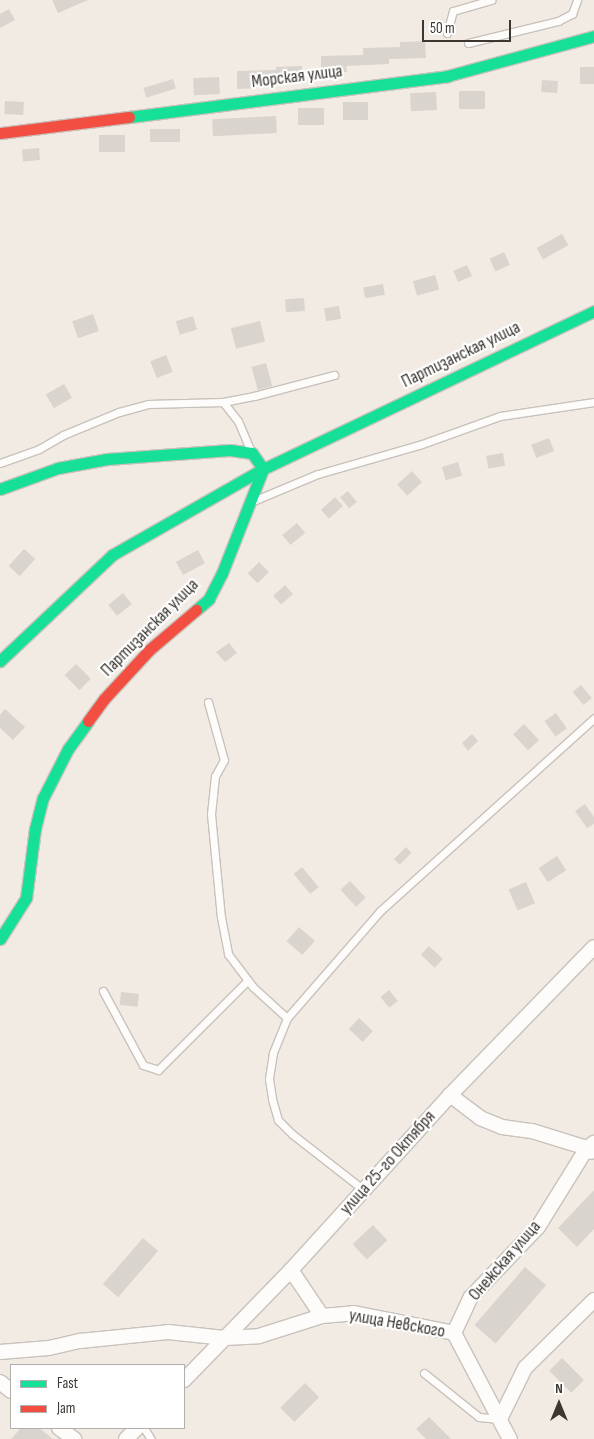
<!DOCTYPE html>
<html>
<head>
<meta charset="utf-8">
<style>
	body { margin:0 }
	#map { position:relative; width:594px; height:1439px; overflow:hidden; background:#f2ebe3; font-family:"Sofia Sans Condensed",sans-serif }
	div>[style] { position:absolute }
	.building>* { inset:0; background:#dad4ce; transform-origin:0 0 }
	.roads { filter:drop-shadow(1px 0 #c8c2bb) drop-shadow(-1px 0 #c8c2bb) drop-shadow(0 1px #c8c2bb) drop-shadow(0 -1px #c8c2bb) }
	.lane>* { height:7px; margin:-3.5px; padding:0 3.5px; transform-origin:3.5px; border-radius:3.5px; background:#fdfcfb }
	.street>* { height:14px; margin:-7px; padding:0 7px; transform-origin:7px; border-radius:7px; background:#fdfcfb }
	.fast>* { height:11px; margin:-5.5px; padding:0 5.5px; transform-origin:5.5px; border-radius:5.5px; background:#16e098 }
	.jam>* { height:11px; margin:-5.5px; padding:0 5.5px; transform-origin:5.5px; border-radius:5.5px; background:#f24e42 }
	span { translate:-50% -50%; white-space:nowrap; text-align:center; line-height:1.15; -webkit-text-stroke:4.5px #fff; paint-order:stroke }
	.street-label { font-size:18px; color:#3d3732 }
	.legend { position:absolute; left:10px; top:1364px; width:175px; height:65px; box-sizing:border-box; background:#fff; border:1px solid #b1afad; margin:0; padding:6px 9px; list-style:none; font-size:15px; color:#3d3732 }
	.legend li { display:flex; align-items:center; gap:10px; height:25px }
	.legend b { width:25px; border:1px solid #b1afad }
	.north { position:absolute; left:534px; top:1379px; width:50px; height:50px; -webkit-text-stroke:4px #fff; paint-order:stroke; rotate:0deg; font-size:14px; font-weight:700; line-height:20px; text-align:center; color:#3d3732 }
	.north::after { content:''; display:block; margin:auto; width:18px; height:22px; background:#3d3732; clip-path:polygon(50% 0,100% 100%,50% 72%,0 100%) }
	.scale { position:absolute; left:422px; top:20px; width:89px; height:22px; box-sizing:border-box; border:2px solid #3d3732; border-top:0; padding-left:6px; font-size:15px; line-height:18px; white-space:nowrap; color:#3d3732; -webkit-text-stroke:4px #fff; paint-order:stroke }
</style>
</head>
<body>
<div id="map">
	<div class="building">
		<div style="clip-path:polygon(52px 0,88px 0,58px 13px)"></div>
		<div style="clip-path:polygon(9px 9px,15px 20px,0 28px,0 14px)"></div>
		<div style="clip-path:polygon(425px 41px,426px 58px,389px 59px,389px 64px,346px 66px,347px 72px,321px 73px,321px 56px,363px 55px,363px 48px,400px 47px,400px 42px)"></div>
		<div style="clip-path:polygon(302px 66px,302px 83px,263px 84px,263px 88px,237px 89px,237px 71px,276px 70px,276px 67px)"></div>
		<div style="left:594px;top:67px;width:17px;height:14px;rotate:90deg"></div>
		<div style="left:219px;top:77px;width:17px;height:26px;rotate:87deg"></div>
		<div style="left:173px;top:79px;width:10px;height:31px;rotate:73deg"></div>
		<div style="left:542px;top:80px;width:16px;height:12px;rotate:4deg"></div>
		<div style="left:485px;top:91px;width:18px;height:26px;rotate:90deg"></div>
		<div style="left:436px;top:92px;width:18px;height:26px;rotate:87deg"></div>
		<div style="left:5px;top:101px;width:19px;height:13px;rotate:3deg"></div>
		<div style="left:343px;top:102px;width:25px;height:18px"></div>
		<div style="left:324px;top:108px;width:17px;height:26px;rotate:90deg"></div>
		<div style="left:276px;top:116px;width:17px;height:64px;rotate:87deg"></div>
		<div style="left:150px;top:129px;width:30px;height:13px"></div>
		<div style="left:125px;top:135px;width:17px;height:26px;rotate:90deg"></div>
		<div style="left:39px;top:148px;width:12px;height:17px;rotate:85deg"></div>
		<div style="left:562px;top:234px;width:13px;height:29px;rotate:61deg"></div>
		<div style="left:504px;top:252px;width:14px;height:16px;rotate:65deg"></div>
		<div style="left:467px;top:265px;width:12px;height:15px;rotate:66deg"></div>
		<div style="left:435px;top:275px;width:15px;height:23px;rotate:74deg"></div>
		<div style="left:383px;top:284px;width:11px;height:20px;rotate:80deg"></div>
		<div style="left:304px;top:298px;width:13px;height:19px;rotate:86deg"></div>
		<div style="left:339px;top:306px;width:13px;height:15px;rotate:81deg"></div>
		<div style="left:93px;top:314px;width:18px;height:22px;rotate:71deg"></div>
		<div style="left:193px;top:316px;width:14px;height:18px;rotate:73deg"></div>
		<div style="left:260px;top:321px;width:21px;height:30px;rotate:76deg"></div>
		<div style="left:166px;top:355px;width:18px;height:17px;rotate:68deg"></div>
		<div style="left:266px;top:363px;width:24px;height:15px;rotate:75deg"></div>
		<div style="left:64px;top:384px;width:16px;height:21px;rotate:60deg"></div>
		<div style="left:549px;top:438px;width:14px;height:19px;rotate:69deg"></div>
		<div style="left:503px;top:453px;width:13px;height:17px;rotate:81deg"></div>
		<div style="left:458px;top:462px;width:14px;height:17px;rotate:73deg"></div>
		<div style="left:412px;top:471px;width:15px;height:20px;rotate:48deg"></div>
		<div style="left:348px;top:491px;width:14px;height:10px;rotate:51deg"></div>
		<div style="left:335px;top:497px;width:12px;height:19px;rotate:48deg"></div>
		<div style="left:297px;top:523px;width:13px;height:19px;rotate:51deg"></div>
		<div style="left:24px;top:549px;width:15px;height:23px;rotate:42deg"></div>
		<div style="left:198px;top:550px;width:15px;height:25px;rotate:62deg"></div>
		<div style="left:259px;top:562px;width:14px;height:16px;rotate:45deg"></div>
		<div style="left:285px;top:585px;width:12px;height:16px;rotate:48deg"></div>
		<div style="left:123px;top:593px;width:14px;height:19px;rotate:51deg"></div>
		<div style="clip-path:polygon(229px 643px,237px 653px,225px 662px,216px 652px)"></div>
		<div style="left:76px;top:664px;width:21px;height:16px;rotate:45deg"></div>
		<div style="left:581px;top:685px;width:17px;height:11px;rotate:50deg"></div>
		<div style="clip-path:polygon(5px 709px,25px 727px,13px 740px,0 728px,0 715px)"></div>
		<div style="left:556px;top:713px;width:19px;height:14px;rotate:55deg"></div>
		<div style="left:524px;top:724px;width:22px;height:15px;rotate:47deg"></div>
		<div style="clip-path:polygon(472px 734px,478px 741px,468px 751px,462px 743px)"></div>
		<div style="clip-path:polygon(585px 804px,594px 817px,594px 824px,587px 828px,575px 811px)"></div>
		<div style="left:406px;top:847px;width:8px;height:17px;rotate:45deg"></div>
		<div style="left:557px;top:856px;width:17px;height:22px;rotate:57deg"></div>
		<div style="left:302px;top:867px;width:26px;height:11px;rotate:50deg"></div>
		<div style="left:350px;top:881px;width:23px;height:13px;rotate:47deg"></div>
		<div style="left:526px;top:882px;width:23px;height:19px;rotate:67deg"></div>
		<div style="left:299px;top:927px;width:21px;height:19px;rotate:41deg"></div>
		<div style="left:429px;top:946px;width:19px;height:12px;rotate:43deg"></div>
		<div style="left:389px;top:990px;width:14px;height:11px;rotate:51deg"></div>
		<div style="left:121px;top:992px;width:18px;height:13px;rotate:6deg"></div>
		<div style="left:359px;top:1018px;width:19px;height:15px;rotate:43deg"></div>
		<div style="clip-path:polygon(594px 1190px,594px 1229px,577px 1247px,558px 1228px)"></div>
		<div style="left:373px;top:1225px;width:21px;height:28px;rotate:47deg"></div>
		<div style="left:143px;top:1238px;width:20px;height:61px;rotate:41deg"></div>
		<div style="left:525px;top:1267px;width:28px;height:77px;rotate:41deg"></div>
		<div style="left:562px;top:1358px;width:31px;height:18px;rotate:45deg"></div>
		<div style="left:305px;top:1383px;width:20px;height:35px;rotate:45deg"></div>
		<div style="clip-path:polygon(429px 1417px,451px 1439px,426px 1439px,416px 1429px)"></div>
		<div style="clip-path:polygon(21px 1428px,39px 1428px,53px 1439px,11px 1439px)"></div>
	</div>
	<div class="roads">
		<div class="lane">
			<div style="left:447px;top:33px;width:23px;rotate:-75deg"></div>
			<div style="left:453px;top:11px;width:40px;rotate:-16deg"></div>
			<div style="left:468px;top:43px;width:93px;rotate:-13.7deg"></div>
			<div style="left:558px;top:21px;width:16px;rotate:-27deg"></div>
			<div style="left:572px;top:14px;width:15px;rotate:-70deg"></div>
			<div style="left:223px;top:402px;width:24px;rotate:52deg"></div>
			<div style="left:238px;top:421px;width:33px;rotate:67deg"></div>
			<div style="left:0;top:463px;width:41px;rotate:-19.7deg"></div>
			<div style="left:39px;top:449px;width:28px;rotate:-30deg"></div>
			<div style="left:63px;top:435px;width:61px;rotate:-22.3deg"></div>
			<div style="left:119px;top:412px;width:30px;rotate:-15deg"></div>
			<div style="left:148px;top:404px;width:75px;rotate:-1.5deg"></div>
			<div style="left:223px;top:402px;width:32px;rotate:-11deg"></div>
			<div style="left:254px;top:396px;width:83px;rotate:-14.7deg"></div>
			<div style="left:253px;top:501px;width:70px;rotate:-22.6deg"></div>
			<div style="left:318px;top:474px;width:108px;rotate:-16.1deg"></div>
			<div style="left:422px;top:444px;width:83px;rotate:-19.7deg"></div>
			<div style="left:500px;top:416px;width:95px;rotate:-8.5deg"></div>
			<div style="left:208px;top:702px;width:60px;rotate:74.6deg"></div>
			<div style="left:224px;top:760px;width:18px;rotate:119deg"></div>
			<div style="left:215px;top:776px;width:38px;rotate:96deg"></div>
			<div style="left:211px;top:814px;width:103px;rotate:84.5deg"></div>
			<div style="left:221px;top:917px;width:38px;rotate:79deg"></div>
			<div style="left:228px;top:954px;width:41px;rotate:52.9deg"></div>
			<div style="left:253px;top:987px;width:46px;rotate:42.4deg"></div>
			<div style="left:287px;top:1018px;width:38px;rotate:112deg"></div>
			<div style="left:273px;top:1053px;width:26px;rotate:99deg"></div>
			<div style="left:269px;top:1079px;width:20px;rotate:81deg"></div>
			<div style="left:272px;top:1099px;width:22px;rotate:74deg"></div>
			<div style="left:278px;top:1120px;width:20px;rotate:45deg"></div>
			<div style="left:292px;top:1134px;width:91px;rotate:37.9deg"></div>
			<div style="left:103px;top:991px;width:84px;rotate:61.6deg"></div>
			<div style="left:143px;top:1065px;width:16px;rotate:18deg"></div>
			<div style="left:158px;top:1070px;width:127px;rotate:-45deg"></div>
			<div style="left:287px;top:1018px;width:142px;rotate:-49deg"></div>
			<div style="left:380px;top:911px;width:288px;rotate:-42deg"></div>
			<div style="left:424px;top:1373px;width:70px;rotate:38.7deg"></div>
			<div style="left:479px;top:1417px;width:20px;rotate:6deg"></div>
			<div style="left:144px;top:1428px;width:13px;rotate:58deg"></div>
		</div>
		<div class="street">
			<div style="left:450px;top:1095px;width:38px;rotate:37deg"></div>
			<div style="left:480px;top:1118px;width:24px;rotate:22deg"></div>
			<div style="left:502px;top:1127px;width:30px;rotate:8deg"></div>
			<div style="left:532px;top:1131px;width:58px;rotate:17.2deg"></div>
			<div style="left:587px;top:1148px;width:6px;rotate:39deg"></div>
			<div style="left:291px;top:1270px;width:55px;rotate:56deg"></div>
			<div style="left:454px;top:1333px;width:40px;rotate:-65deg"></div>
			<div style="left:471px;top:1297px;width:97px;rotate:-46.3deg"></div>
			<div style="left:538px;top:1227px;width:93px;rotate:-58.2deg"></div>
			<div style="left:587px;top:1148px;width:9px;rotate:-36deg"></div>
			<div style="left:0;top:1352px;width:49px;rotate:-4.7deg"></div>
			<div style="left:49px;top:1348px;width:32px;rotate:-13deg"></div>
			<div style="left:80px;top:1341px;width:88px;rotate:-5.8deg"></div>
			<div style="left:168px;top:1332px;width:57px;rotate:6deg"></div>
			<div style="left:225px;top:1338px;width:34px;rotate:-3deg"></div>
			<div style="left:259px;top:1336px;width:66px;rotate:-17.6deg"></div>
			<div style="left:322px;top:1316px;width:32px;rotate:-5deg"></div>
			<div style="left:354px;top:1313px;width:102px;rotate:11.3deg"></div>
			<div style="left:454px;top:1333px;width:120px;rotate:62.2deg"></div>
			<div style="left:184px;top:1380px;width:153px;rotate:-45.8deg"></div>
			<div style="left:291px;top:1270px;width:236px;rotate:-47.7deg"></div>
			<div style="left:450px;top:1095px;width:206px;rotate:-45.8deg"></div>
			<div style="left:0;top:1382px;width:14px;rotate:39deg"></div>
			<div style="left:500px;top:1419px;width:57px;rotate:-63.9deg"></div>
			<div style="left:525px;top:1368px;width:97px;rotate:-44.6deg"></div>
			<div style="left:59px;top:1428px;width:19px;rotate:36deg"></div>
			<div style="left:126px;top:1439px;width:16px;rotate:-45deg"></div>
		</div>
		<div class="fast">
			<div style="left:129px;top:117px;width:321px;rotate:-7.3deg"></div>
			<div style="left:447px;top:76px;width:152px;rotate:-15.2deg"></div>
			<div style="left:0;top:489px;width:62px;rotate:-19.9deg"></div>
			<div style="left:58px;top:468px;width:50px;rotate:-10.4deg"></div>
			<div style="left:107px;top:459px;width:123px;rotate:-4.2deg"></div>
			<div style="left:230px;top:450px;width:22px;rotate:8deg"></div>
			<div style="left:252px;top:453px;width:19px;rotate:55deg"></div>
			<div style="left:263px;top:469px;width:112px;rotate:111.5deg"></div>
			<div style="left:222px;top:573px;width:29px;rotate:117deg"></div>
			<div style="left:209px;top:599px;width:17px;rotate:140deg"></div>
			<div style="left:0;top:661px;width:154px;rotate:-43.4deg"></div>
			<div style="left:112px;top:555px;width:174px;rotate:-29.7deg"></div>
			<div style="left:263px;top:469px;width:367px;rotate:-25.5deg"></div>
			<div style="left:0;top:939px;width:49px;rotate:-57.6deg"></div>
			<div style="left:26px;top:898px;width:70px;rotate:-82.6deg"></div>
			<div style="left:35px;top:829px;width:32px;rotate:-76deg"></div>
			<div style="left:43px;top:798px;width:55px;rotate:-63deg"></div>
			<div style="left:68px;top:749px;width:34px;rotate:-54deg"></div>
		</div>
		<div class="jam">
			<div style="left:0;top:133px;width:130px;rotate:-7.1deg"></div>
			<div style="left:88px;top:721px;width:27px;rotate:-54deg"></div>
			<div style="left:104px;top:699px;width:67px;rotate:-47.4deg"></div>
			<div style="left:149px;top:650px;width:62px;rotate:-40.4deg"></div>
		</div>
	</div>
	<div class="street-label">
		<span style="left:297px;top:77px;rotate:-7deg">Морская улица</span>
		<span style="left:461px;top:355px;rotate:-26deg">Партизанская улица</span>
		<span style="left:150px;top:628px;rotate:-45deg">Партизанская улица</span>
		<span style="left:388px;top:1163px;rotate:-48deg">улица 25-го Октября</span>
		<span style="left:505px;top:1261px;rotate:-49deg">Онежская улица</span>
		<span style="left:397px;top:1324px;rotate:10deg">улица Невского</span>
	</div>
	<ul class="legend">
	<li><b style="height:6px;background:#16e098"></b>Fast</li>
	<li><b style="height:6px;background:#f24e42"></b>Jam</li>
	</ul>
	<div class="north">N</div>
	<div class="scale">50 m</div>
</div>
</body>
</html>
